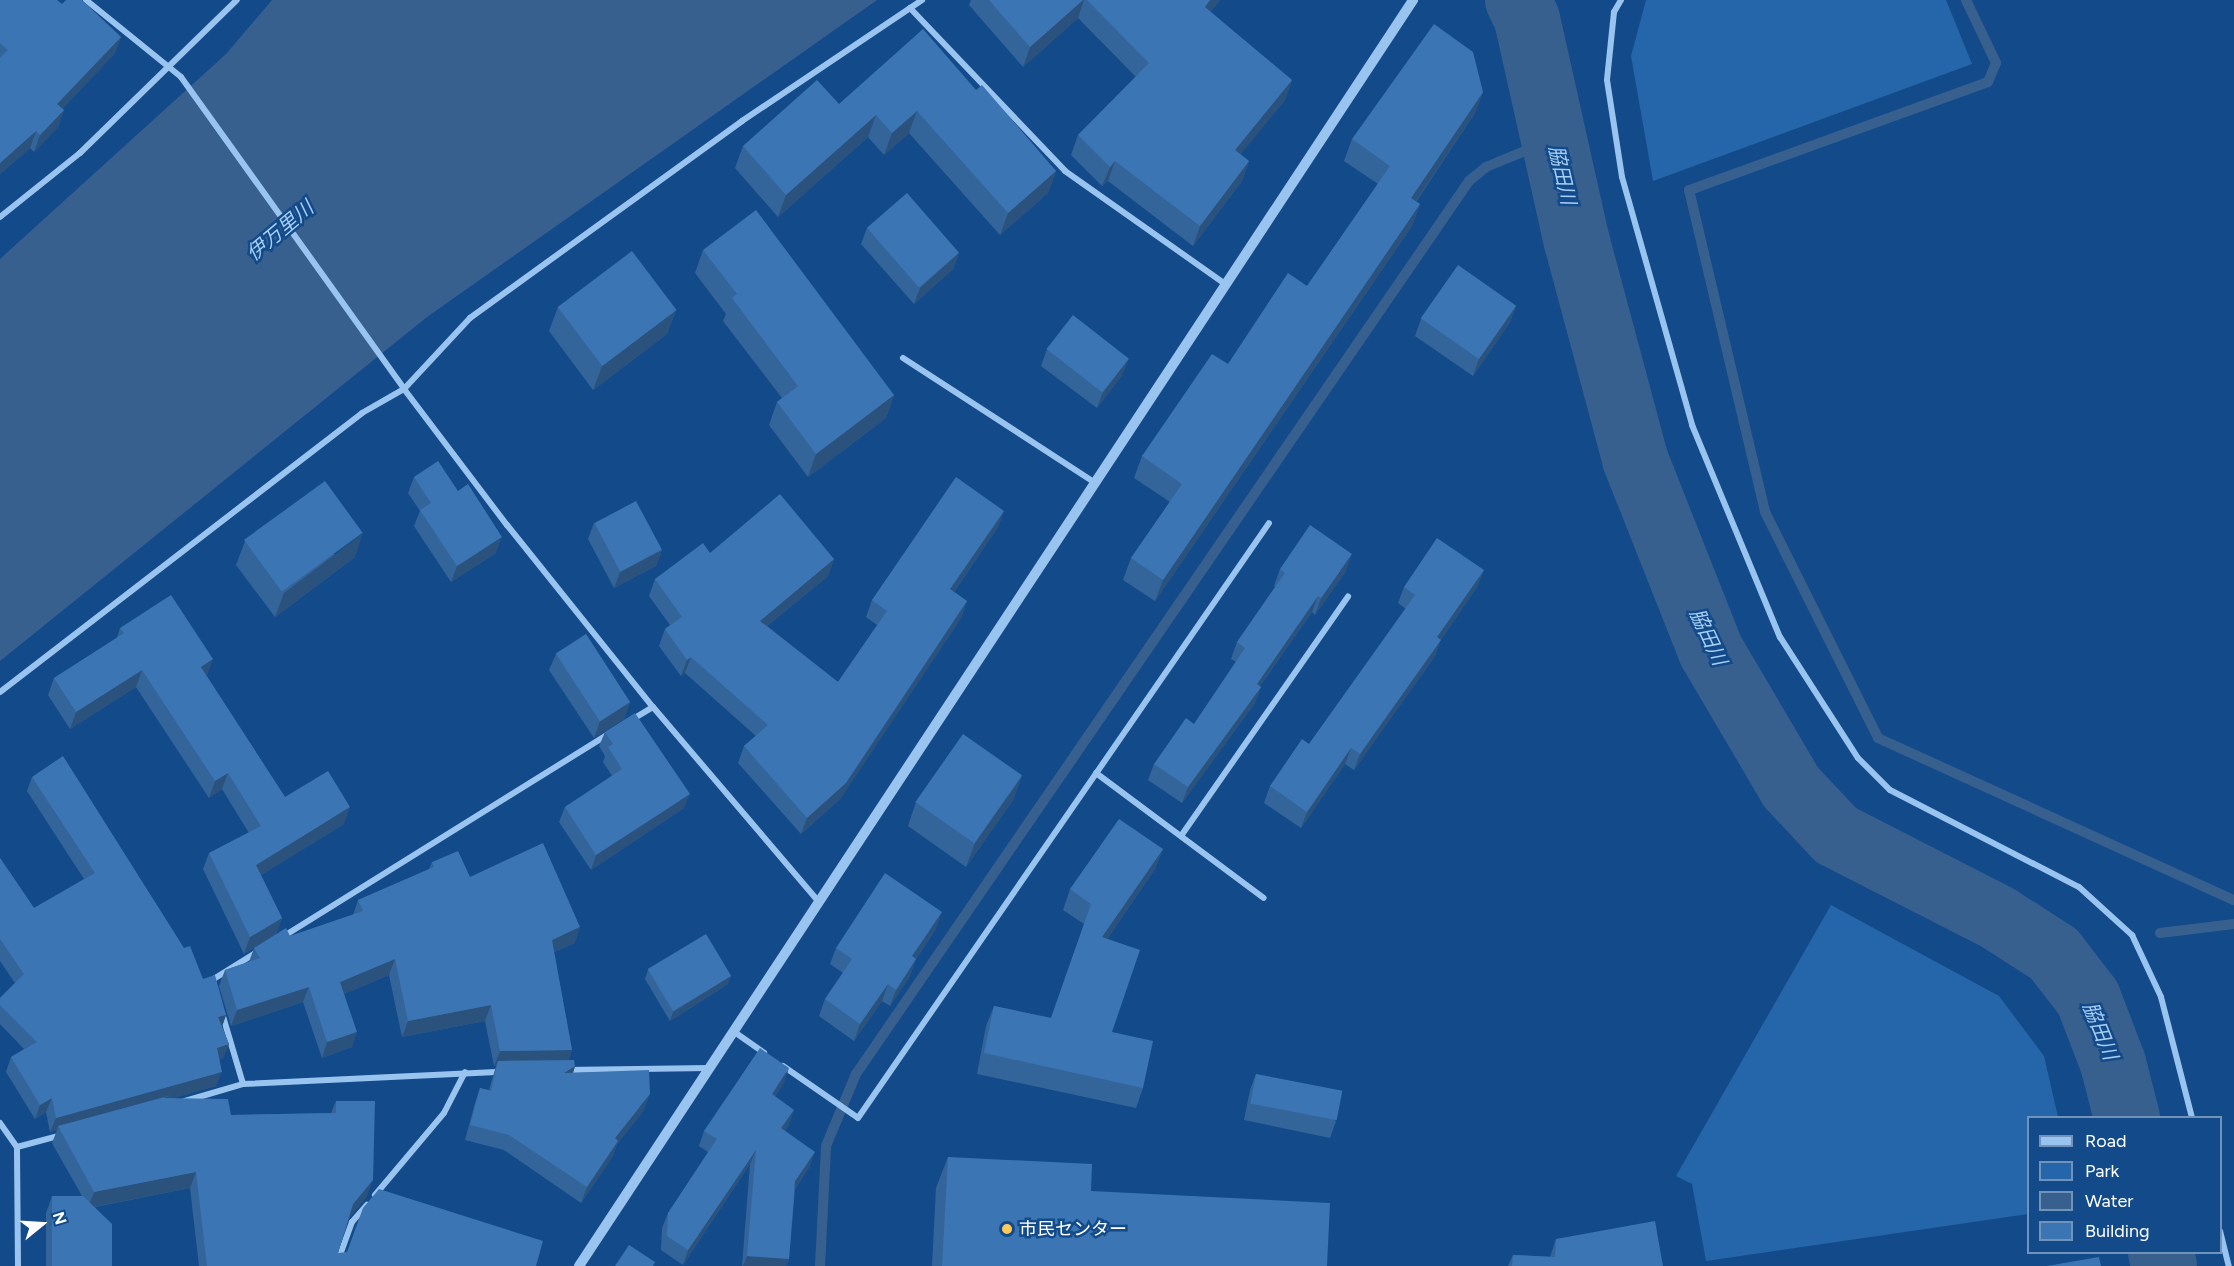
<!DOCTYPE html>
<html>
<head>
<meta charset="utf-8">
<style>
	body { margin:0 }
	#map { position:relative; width:2234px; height:1266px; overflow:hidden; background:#134b8a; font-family:Figtree,"Noto Sans JP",sans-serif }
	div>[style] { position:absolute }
	.green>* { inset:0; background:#2565a9 }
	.water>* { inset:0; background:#37608f }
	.stream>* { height:10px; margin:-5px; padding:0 5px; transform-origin:5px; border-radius:5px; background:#37608f }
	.river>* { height:66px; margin:-33px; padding:0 33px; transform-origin:33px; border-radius:33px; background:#37608f }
	.minor>* { height:6px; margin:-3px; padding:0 3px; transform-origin:3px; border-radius:3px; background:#9ac4f0 }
	.tertiary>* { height:10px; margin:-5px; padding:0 5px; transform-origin:5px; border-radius:5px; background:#9ac4f0 }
	.wall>* { inset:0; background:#34659a }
	.shaded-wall>* { inset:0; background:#2a527d }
	.building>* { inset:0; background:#3c75b3; transform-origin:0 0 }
	.dots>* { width:16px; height:16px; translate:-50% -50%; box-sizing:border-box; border:3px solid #134b8a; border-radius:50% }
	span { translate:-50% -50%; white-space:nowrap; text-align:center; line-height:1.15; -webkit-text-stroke:5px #134b8a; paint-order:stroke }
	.poi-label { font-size:18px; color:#fff }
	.left { translate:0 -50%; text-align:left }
	.water-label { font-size:20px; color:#a6cef7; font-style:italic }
	.legend { position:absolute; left:2027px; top:1116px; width:195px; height:138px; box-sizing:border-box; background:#134b8a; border:2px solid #7193b9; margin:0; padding:8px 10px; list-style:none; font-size:18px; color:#fff }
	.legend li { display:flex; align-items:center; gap:12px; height:30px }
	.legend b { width:30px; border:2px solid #7193b9 }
	.north { position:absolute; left:12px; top:1194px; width:60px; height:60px; -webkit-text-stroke:4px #134b8a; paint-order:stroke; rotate:72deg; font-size:16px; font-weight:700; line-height:24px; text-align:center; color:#fff }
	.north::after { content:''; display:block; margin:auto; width:21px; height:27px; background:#fff; clip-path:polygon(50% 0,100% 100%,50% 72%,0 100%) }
</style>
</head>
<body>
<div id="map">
	<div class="green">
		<div style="clip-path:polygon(1646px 0,1946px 0,1972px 64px,1653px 181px,1631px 56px)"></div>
		<div style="clip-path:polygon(1831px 905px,1999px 996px,2044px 1056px,2058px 1117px,2028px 1118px,2028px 1214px,1706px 1261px,1692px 1184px,1676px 1176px)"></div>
	</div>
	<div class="water">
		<div style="clip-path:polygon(272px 0,877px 0,427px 317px,0 661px,0 259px,226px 54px)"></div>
	</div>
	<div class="stream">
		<div style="left:1966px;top:0;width:70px;rotate:64.5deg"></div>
		<div style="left:1996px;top:63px;width:21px;rotate:113deg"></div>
		<div style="left:1988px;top:82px;width:318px;rotate:160.1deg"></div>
		<div style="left:1689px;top:190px;width:331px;rotate:76.7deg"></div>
		<div style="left:1765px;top:512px;width:253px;rotate:63.4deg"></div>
		<div style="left:1878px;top:738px;width:391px;rotate:24.5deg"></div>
		<div style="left:1527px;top:19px;width:24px;rotate:-54deg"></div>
		<div style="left:2160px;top:933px;width:75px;rotate:-6.9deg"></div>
		<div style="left:820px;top:1266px;width:120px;rotate:-87.1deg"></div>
		<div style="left:826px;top:1146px;width:78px;rotate:-67.4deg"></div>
		<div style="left:856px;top:1074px;width:1083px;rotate:-55.53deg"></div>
		<div style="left:1469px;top:181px;width:22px;rotate:-39deg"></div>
		<div style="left:1486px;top:167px;width:74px;rotate:-22.4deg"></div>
	</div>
	<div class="river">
		<div style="left:1518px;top:0;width:21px;rotate:65deg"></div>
		<div style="left:1527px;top:19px;width:229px;rotate:77.4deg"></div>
		<div style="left:1577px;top:242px;width:225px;rotate:75deg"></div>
		<div style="left:1635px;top:459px;width:206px;rotate:68.4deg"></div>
		<div style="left:1711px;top:651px;width:158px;rotate:59.5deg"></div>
		<div style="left:1791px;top:787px;width:66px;rotate:46.8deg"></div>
		<div style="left:1836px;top:835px;width:182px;rotate:27.1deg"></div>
		<div style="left:1998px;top:918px;width:67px;rotate:32.7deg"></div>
		<div style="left:2054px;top:954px;width:56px;rotate:52.3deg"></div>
		<div style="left:2088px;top:998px;width:70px;rotate:69deg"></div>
		<div style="left:2113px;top:1063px;width:57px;rotate:75.7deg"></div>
		<div style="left:2161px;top:1252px;width:14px;rotate:78deg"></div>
	</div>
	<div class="minor">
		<div style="left:86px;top:0;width:122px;rotate:39deg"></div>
		<div style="left:181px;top:77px;width:384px;rotate:54.4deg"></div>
		<div style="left:404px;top:389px;width:171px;rotate:52.9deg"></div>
		<div style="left:507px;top:525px;width:233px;rotate:51.3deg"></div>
		<div style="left:653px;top:707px;width:255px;rotate:49.6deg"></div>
		<div style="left:1621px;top:0;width:14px;rotate:120deg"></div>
		<div style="left:1614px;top:12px;width:68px;rotate:95.9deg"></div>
		<div style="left:1607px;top:80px;width:98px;rotate:81.2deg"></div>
		<div style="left:1622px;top:177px;width:258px;rotate:74.2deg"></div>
		<div style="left:1692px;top:425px;width:230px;rotate:67.5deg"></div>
		<div style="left:1780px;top:637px;width:144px;rotate:57.2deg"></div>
		<div style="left:1858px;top:758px;width:45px;rotate:45deg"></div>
		<div style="left:1890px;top:790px;width:212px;rotate:27.2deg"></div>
		<div style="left:2079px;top:887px;width:72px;rotate:42.2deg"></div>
		<div style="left:2132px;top:935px;width:68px;rotate:64.9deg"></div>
		<div style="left:2161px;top:997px;width:125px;rotate:75.6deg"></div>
		<div style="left:910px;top:8px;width:225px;rotate:46.4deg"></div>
		<div style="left:1065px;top:171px;width:196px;rotate:35.2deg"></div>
		<div style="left:0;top:217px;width:102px;rotate:-38.7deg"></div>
		<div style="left:80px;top:153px;width:219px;rotate:-44.3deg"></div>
		<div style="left:903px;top:358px;width:228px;rotate:33deg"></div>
		<div style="left:0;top:692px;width:457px;rotate:-37.6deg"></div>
		<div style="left:362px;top:413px;width:48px;rotate:-29.7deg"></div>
		<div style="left:404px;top:389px;width:97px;rotate:-47.1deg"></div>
		<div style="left:470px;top:318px;width:336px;rotate:-35.9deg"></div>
		<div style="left:742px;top:121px;width:217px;rotate:-33.9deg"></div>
		<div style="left:633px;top:719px;width:23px;rotate:-31deg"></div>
		<div style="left:1096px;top:773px;width:209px;rotate:36.7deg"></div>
		<div style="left:1181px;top:836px;width:292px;rotate:-55.1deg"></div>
		<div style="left:284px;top:936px;width:383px;rotate:-31.9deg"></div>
		<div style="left:213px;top:983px;width:3px;rotate:-108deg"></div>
		<div style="left:212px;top:980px;width:53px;rotate:-31.9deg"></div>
		<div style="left:222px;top:1013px;width:74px;rotate:73.5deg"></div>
		<div style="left:733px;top:1031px;width:38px;rotate:35deg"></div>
		<div style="left:783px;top:1066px;width:91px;rotate:34.7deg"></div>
		<div style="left:858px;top:1118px;width:723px;rotate:-55.36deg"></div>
		<div style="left:566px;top:1070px;width:143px;rotate:-0.8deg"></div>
		<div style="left:185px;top:1101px;width:60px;rotate:-16.3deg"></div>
		<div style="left:243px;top:1084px;width:259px;rotate:-2.7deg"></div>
		<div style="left:0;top:1123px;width:29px;rotate:55deg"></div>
		<div style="left:375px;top:1195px;width:107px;rotate:-49.9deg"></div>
		<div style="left:444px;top:1113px;width:46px;rotate:-62.9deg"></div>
		<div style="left:2220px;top:1231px;width:36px;rotate:76deg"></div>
		<div style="left:18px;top:1266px;width:119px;rotate:-90.5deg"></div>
		<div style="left:17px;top:1147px;width:47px;rotate:-14.9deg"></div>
		<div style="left:336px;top:1266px;width:47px;rotate:-70deg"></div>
		<div style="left:352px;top:1222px;width:23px;rotate:-49deg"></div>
	</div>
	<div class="tertiary">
		<div style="left:579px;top:1266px;width:1516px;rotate:-56.62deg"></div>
	</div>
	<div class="wall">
		<div style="clip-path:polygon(0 0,62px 4px,121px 37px,115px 53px,62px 109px,64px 110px,58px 127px,34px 152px,30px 148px,0 174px)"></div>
		<div style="clip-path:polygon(971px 0,1220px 0,1210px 12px,1292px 80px,1285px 100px,1240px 154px,1249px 161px,1242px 181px,1193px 246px,1108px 181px,1102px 186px,1071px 155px,1078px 135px,1136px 77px,1078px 18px,1023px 67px,969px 5px)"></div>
		<div style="clip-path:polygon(976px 90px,1056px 171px,1048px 193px,1000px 235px,909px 133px,884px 155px,868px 137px,778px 217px,735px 168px,743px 146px,839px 104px)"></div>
		<div style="clip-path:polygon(1483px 92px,1475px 113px,1416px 202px,1420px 204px,1412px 226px,1155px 601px,1123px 580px,1131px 558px,1170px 502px,1134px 478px,1142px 456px,1228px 364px,1307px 286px,1378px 184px,1344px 161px,1352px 139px)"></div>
		<div style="clip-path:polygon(867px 228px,959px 253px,953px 269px,914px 304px,861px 244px)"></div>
		<div style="clip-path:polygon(703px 250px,894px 395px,886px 418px,808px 477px,769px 425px,777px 402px,782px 398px,723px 321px,726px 314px,695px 273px)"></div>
		<div style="clip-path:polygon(1516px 306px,1510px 322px,1473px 376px,1415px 336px,1421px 319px)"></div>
		<div style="clip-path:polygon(558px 307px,676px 310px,667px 334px,593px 390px,549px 331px)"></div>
		<div style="clip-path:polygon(1047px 349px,1123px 374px,1097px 408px,1041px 366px)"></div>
		<div style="clip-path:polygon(414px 477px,496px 553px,451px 582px,414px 526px,420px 511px,408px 493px)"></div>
		<div style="clip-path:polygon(1004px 511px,998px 527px,954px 592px,967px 601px,961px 618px,840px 799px,801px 834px,738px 763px,744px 746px,756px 736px,685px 673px,681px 676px,659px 646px,665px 629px,670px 625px,649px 596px,655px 579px,710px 553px,834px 559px,828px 576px,767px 626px,838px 682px,877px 625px,866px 617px,872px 600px)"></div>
		<div style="clip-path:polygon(594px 523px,662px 550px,656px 566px,614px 588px,588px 539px)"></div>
		<div style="clip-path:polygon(245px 541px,355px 557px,275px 617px,236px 565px)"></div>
		<div style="clip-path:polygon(1280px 569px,1346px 571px,1315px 615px,1312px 612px,1260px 686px,1261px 687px,1255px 703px,1182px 803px,1148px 780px,1154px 764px,1194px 724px,1236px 662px,1231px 659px,1237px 642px,1275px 587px,1274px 586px)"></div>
		<div style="clip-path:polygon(1484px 570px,1477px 587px,1440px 641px,1435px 656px,1354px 770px,1345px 764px,1301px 828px,1264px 803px,1270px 786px,1309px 744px,1406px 609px,1398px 603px,1404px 587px)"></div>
		<div style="clip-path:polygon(120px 628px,206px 676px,285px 797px,344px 824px,261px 875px,282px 918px,276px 934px,244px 954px,203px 869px,209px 853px,249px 833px,222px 789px,209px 798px,136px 687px,70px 729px,48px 695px,54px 678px,117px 638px)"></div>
		<div style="clip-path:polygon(556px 654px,630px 702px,624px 719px,594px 738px,549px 670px)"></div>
		<div style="clip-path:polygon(605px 732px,684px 808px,591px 870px,559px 822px,565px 807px,612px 776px,603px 762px,605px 756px,599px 746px)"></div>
		<div style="clip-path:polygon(1022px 776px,1013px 800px,966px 867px,908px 826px,916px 802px)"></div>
		<div style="clip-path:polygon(32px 777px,203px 979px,226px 1015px,222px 1027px,229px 1044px,223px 1058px,219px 1060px,216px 1086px,173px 1098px,231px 1115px,331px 1113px,336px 1101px,367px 1196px,349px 1218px,338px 1253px,536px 1266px,199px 1266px,190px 1188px,95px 1207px,112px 1266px,46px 1266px,46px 1213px,52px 1196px,82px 1196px,52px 1143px,57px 1130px,50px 1132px,46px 1112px,35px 1119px,6px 1072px,11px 1057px,24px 1049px,0 1024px,0 998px,15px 983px,0 961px,0 858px,34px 908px,84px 879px,27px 791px)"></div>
		<div style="clip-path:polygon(1163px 849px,1155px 869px,1108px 938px,1112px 1032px,1143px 1088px,1136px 1108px,977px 1074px,986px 1026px,994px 1006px,1051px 1018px,1084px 924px,1063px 910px,1070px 889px)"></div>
		<div style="clip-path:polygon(432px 862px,470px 877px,575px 943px,554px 952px,572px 1050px,568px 1060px,575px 1066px,573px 1073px,644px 1110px,617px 1144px,613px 1156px,581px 1203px,504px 1150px,465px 1140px,475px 1103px,480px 1088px,489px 1090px,496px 1066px,494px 1066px,485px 1021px,402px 1037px,389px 975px,344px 994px,352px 1047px,322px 1058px,303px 1002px,231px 1026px,219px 986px,225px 970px,249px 962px,254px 948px,353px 915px,358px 900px,429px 869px)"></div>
		<div style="clip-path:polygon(936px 929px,916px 959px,910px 976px,890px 1006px,882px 1001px,854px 1041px,819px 1016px,825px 999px,843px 973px,830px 964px,836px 948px)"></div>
		<div style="clip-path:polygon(648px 970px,728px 984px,670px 1021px,645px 979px)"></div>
		<div style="clip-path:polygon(1256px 1074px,1336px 1121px,1330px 1138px,1244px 1120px,1250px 1090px)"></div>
		<div style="clip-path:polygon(784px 1083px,775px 1096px,789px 1125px,785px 1130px,810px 1166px,795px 1189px,789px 1259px,786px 1266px,742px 1266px,750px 1164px,683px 1265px,661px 1250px,662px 1228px,668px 1213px,708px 1152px,699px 1146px,704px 1131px)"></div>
		<div style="clip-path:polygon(948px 1157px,1091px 1191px,1327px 1266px,932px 1266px,936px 1188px)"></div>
		<div style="clip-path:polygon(1556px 1239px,1663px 1266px,1508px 1266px,1513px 1255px,1550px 1257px)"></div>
	</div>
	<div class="shaded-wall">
		<div style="clip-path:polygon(1083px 0,1084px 0,1078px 18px,1023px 67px,1030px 47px)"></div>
		<div style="clip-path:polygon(1210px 0,1220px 0,1197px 27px,1205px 7px)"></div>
		<div style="clip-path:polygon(121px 37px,115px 53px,52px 120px,57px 104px)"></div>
		<div style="clip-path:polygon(1292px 80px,1285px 100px,1228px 170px,1235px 150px)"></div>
		<div style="clip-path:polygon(1483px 92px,1475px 113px,1403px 220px,1411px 198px)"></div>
		<div style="clip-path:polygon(64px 110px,58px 127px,34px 152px,40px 135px)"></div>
		<div style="clip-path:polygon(917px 111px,909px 133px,884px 155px,892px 133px)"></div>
		<div style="clip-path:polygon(876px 115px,868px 137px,778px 217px,786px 195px)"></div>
		<div style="clip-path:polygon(36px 131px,30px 148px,0 174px,0 163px)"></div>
		<div style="clip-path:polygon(1115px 161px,1108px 181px,1102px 186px,1110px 167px)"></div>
		<div style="clip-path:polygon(1249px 161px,1242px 181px,1193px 246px,1200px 226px)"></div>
		<div style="clip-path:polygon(1056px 171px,1048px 193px,1000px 235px,1008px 213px)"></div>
		<div style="clip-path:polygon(1420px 204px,1412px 226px,1155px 601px,1163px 580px)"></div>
		<div style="clip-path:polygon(959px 253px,953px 269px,914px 304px,920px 288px)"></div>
		<div style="clip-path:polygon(1516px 306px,1510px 322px,1473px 376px,1479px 359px)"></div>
		<div style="clip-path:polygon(676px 310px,667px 334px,593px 390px,602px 366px)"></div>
		<div style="clip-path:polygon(1129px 358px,1123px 374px,1097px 408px,1103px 392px)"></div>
		<div style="clip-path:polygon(894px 395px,886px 418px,808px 477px,816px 454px)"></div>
		<div style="clip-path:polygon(1004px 511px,998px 527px,944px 606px,950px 589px)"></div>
		<div style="clip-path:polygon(363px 533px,355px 557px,275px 617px,284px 593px)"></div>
		<div style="clip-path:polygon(502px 537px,496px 553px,451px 582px,457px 566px)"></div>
		<div style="clip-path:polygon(662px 550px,656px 566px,614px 588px,620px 572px)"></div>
		<div style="clip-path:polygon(1352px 554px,1346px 571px,1315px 615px,1321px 598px)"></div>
		<div style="clip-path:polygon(834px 559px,828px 576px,753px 637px,760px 621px)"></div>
		<div style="clip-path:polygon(1484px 570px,1477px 587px,1440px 641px,1435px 656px,1354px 770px,1360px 754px,1437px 637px)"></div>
		<div style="clip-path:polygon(1318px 596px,1312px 612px,1250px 700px,1257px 684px)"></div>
		<div style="clip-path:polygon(967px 601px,961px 618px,840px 799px,801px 834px,807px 818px)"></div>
		<div style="clip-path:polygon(691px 657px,685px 673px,681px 676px,687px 660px)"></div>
		<div style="clip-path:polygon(213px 659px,207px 676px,201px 667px)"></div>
		<div style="clip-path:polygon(142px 670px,136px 687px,70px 729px,76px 712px)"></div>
		<div style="clip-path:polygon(1261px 687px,1255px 703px,1182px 803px,1188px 787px)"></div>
		<div style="clip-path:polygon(630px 702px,624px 719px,594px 738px,600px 721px)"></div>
		<div style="clip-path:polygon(1351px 748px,1345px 764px,1301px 828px,1307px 812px)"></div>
		<div style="clip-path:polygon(228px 773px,222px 789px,209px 798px,215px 781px)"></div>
		<div style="clip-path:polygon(1022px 776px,1013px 800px,966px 867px,975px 843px)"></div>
		<div style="clip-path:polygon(690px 794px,684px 808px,591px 870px,596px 855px)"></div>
		<div style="clip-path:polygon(350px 807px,344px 824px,250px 882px,256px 865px)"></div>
		<div style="clip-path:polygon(1163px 849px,1155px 869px,1095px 957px,1102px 937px)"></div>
		<div style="clip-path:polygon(942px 912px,936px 929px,906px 973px,912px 956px)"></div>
		<div style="clip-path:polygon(282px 918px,276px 934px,244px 954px,250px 937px)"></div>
		<div style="clip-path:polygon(580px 927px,575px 943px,546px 955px,552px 940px)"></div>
		<div style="clip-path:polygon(395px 959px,389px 975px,335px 998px,340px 982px)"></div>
		<div style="clip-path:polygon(916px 959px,910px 976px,890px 1006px,896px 990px)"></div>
		<div style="clip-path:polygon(731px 976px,728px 984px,670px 1021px,673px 1012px)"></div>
		<div style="clip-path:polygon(888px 984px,882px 1001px,854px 1041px,860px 1024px)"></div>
		<div style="clip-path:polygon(309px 987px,303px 1002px,231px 1026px,237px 1010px)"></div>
		<div style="clip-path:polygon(491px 1005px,485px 1021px,402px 1037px,408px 1021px)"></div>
		<div style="clip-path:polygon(226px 1015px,221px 1029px,218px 1017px)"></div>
		<div style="clip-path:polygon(357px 1032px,352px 1047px,322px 1058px,327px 1042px)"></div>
		<div style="clip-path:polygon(229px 1044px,223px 1058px,212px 1063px,217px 1048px)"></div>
		<div style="clip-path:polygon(572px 1050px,567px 1065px,498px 1061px,496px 1066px,494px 1066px,500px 1051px)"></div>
		<div style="clip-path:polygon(575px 1066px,570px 1082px,564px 1073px)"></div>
		<div style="clip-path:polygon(789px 1068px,784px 1083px,766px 1109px,772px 1094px)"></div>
		<div style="clip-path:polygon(222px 1072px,216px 1086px,170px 1099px,58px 1126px,57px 1130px,50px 1132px,56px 1118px)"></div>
		<div style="clip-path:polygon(650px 1094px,644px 1110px,617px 1144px,613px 1156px,581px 1203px,587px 1187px,615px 1138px)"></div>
		<div style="clip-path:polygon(52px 1098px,46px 1112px,35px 1119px,40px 1105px)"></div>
		<div style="clip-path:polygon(794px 1110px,789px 1125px,776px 1143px,781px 1128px)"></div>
		<div style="clip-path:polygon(756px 1150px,750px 1164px,683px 1265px,688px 1250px)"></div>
		<div style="clip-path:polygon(815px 1152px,810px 1166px,790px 1196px,795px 1181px)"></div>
		<div style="clip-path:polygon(196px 1172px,190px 1188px,88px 1208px,94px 1192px)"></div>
		<div style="clip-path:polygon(373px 1180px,367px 1196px,347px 1220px,353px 1204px)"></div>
		<div style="clip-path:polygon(747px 1256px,789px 1259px,786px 1266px,743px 1266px)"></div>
	</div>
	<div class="building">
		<div style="clip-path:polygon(0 0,57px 0,62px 4px,66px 0,82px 0,121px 37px,57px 104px,64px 110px,40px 135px,36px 131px,0 163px,0 58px,8px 50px,0 43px)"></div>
		<div style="clip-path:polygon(989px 0,1083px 0,1030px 47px)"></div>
		<div style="clip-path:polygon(1087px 0,1210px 0,1205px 7px,1292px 80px,1235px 150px,1249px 161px,1200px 226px,1115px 161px,1110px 167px,1078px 135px,1149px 63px)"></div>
		<div style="clip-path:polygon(1434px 24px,1473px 52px,1483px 92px,1411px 198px,1420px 204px,1163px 580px,1131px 558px,1182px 484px,1142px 456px,1212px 354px,1228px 364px,1288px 273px,1307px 286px,1390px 166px,1352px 139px)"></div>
		<div style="clip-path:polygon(923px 29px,976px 90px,982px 85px,1056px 171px,1008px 213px,917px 111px,892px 133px,876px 115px,786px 195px,743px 146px,817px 80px,839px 104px)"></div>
		<div style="left:907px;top:193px;width:79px;height:53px;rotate:49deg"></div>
		<div style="clip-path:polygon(756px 210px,894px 395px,816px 454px,777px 402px,798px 386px,732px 298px,737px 294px,703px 250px)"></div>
		<div style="left:632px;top:251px;width:74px;height:93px;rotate:53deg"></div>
		<div style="left:1458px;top:265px;width:71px;height:65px;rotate:35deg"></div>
		<div style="left:1073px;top:315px;width:71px;height:43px;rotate:38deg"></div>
		<div style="clip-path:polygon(438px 461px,458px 491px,468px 484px,502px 537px,457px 566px,420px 510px,431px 503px,414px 477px)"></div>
		<div style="clip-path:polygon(956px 477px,1004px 511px,950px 589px,967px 601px,846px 783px,807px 818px,744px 746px,768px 725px,691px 657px,687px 660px,665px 629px,682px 617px,655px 579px,703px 543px,710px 553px,780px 494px,834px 559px,760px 621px,838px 682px,887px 611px,872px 600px)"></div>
		<div style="left:325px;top:481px;width:64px;height:100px;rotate:54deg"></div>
		<div style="left:636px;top:501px;width:55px;height:47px;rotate:62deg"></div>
		<div style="clip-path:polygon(1310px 525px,1352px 554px,1321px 598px,1318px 596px,1257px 684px,1261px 687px,1188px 787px,1154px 764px,1186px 718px,1194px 724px,1245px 648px,1237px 642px,1285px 573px,1280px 569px)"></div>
		<div style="clip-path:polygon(1437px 538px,1484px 570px,1437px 637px,1441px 640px,1360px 754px,1351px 748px,1307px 812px,1270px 786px,1302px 739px,1309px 744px,1415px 595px,1404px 587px)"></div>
		<div style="clip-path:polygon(171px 595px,213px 659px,201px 667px,285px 797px,328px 771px,350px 807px,256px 865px,282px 918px,250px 937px,209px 853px,261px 826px,228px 773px,215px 781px,142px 670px,76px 712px,54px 678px,124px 633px,120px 628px)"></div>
		<div style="left:586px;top:634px;width:81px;height:36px;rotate:57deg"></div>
		<div style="clip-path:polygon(635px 713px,690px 794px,596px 855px,565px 807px,622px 769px,608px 747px,613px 744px,605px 732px)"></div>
		<div style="left:963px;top:734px;width:72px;height:83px;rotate:35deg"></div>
		<div style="clip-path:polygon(63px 756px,184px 948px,190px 946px,203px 979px,215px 975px,226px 1015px,218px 1017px,229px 1044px,217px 1048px,222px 1072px,56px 1118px,52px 1098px,40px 1105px,11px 1057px,37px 1042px,0 1005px,0 998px,24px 974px,0 939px,0 858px,34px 908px,95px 873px,32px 777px)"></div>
		<div style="clip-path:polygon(1119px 819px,1163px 849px,1102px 937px,1140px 950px,1112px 1032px,1153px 1041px,1143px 1088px,984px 1053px,994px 1006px,1051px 1018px,1091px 904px,1070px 889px)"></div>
		<div style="clip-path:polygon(543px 843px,580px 927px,552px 940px,572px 1050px,500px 1051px,491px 1005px,408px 1021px,395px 959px,340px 982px,357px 1032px,327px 1042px,309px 987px,237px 1010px,225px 970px,260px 958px,254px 948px,286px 928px,290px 936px,363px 911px,358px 900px,434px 867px,432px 862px,458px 851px,470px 877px)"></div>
		<div style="clip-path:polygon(885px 873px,942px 912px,912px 956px,916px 959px,896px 990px,888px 984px,860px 1024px,825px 999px,852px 959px,836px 948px)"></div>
		<div style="left:706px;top:934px;width:49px;height:68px;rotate:59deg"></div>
		<div style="clip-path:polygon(760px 1048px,789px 1068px,772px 1094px,794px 1110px,781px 1128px,815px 1152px,795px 1181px,789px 1259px,747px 1256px,756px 1150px,688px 1250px,667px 1236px,668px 1213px,717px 1139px,704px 1131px)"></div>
		<div style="clip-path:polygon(574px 1060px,575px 1066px,564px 1073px,649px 1070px,650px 1094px,615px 1138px,618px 1141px,587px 1187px,509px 1135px,470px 1125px,480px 1088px,491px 1091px,498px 1061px)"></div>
		<div style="left:1256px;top:1074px;width:88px;height:30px;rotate:11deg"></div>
		<div style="clip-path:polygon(172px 1095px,163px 1098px,228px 1099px,231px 1115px,336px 1113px,336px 1101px,375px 1101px,373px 1180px,353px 1204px,338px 1253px,347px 1252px,363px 1208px,379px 1189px,543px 1241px,536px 1266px,207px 1266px,196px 1172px,94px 1192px,58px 1126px)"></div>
		<div style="clip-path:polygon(948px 1157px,1092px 1164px,1091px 1191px,1330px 1203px,1327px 1266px,942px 1266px)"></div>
		<div style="clip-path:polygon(52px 1196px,83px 1196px,112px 1224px,112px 1266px,52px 1266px)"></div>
		<div style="clip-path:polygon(1655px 1221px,1663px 1266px,1512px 1266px,1513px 1255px,1555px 1257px,1556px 1239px)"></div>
		<div style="clip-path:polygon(629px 1245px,655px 1262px,653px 1266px,615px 1266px)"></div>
		<div style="clip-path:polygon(2099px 1257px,2101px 1266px,2047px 1266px)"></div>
	</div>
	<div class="dots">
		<div style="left:1007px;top:1229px;background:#ffca59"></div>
	</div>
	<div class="poi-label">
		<span class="left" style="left:1019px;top:1229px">市民センター</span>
	</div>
	<div class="water-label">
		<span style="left:1562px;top:175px;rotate:77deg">脇田川</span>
		<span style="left:280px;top:231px;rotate:-40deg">伊万里川</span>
		<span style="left:1708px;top:637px;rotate:65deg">脇田川</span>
		<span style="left:2100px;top:1031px;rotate:68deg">脇田川</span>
	</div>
	<ul class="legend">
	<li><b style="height:8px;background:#9ac4f0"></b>Road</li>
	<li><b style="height:16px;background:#2565a9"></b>Park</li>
	<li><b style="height:16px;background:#37608f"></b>Water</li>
	<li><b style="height:16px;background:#3c75b3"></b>Building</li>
	</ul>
	<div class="north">N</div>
</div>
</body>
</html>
